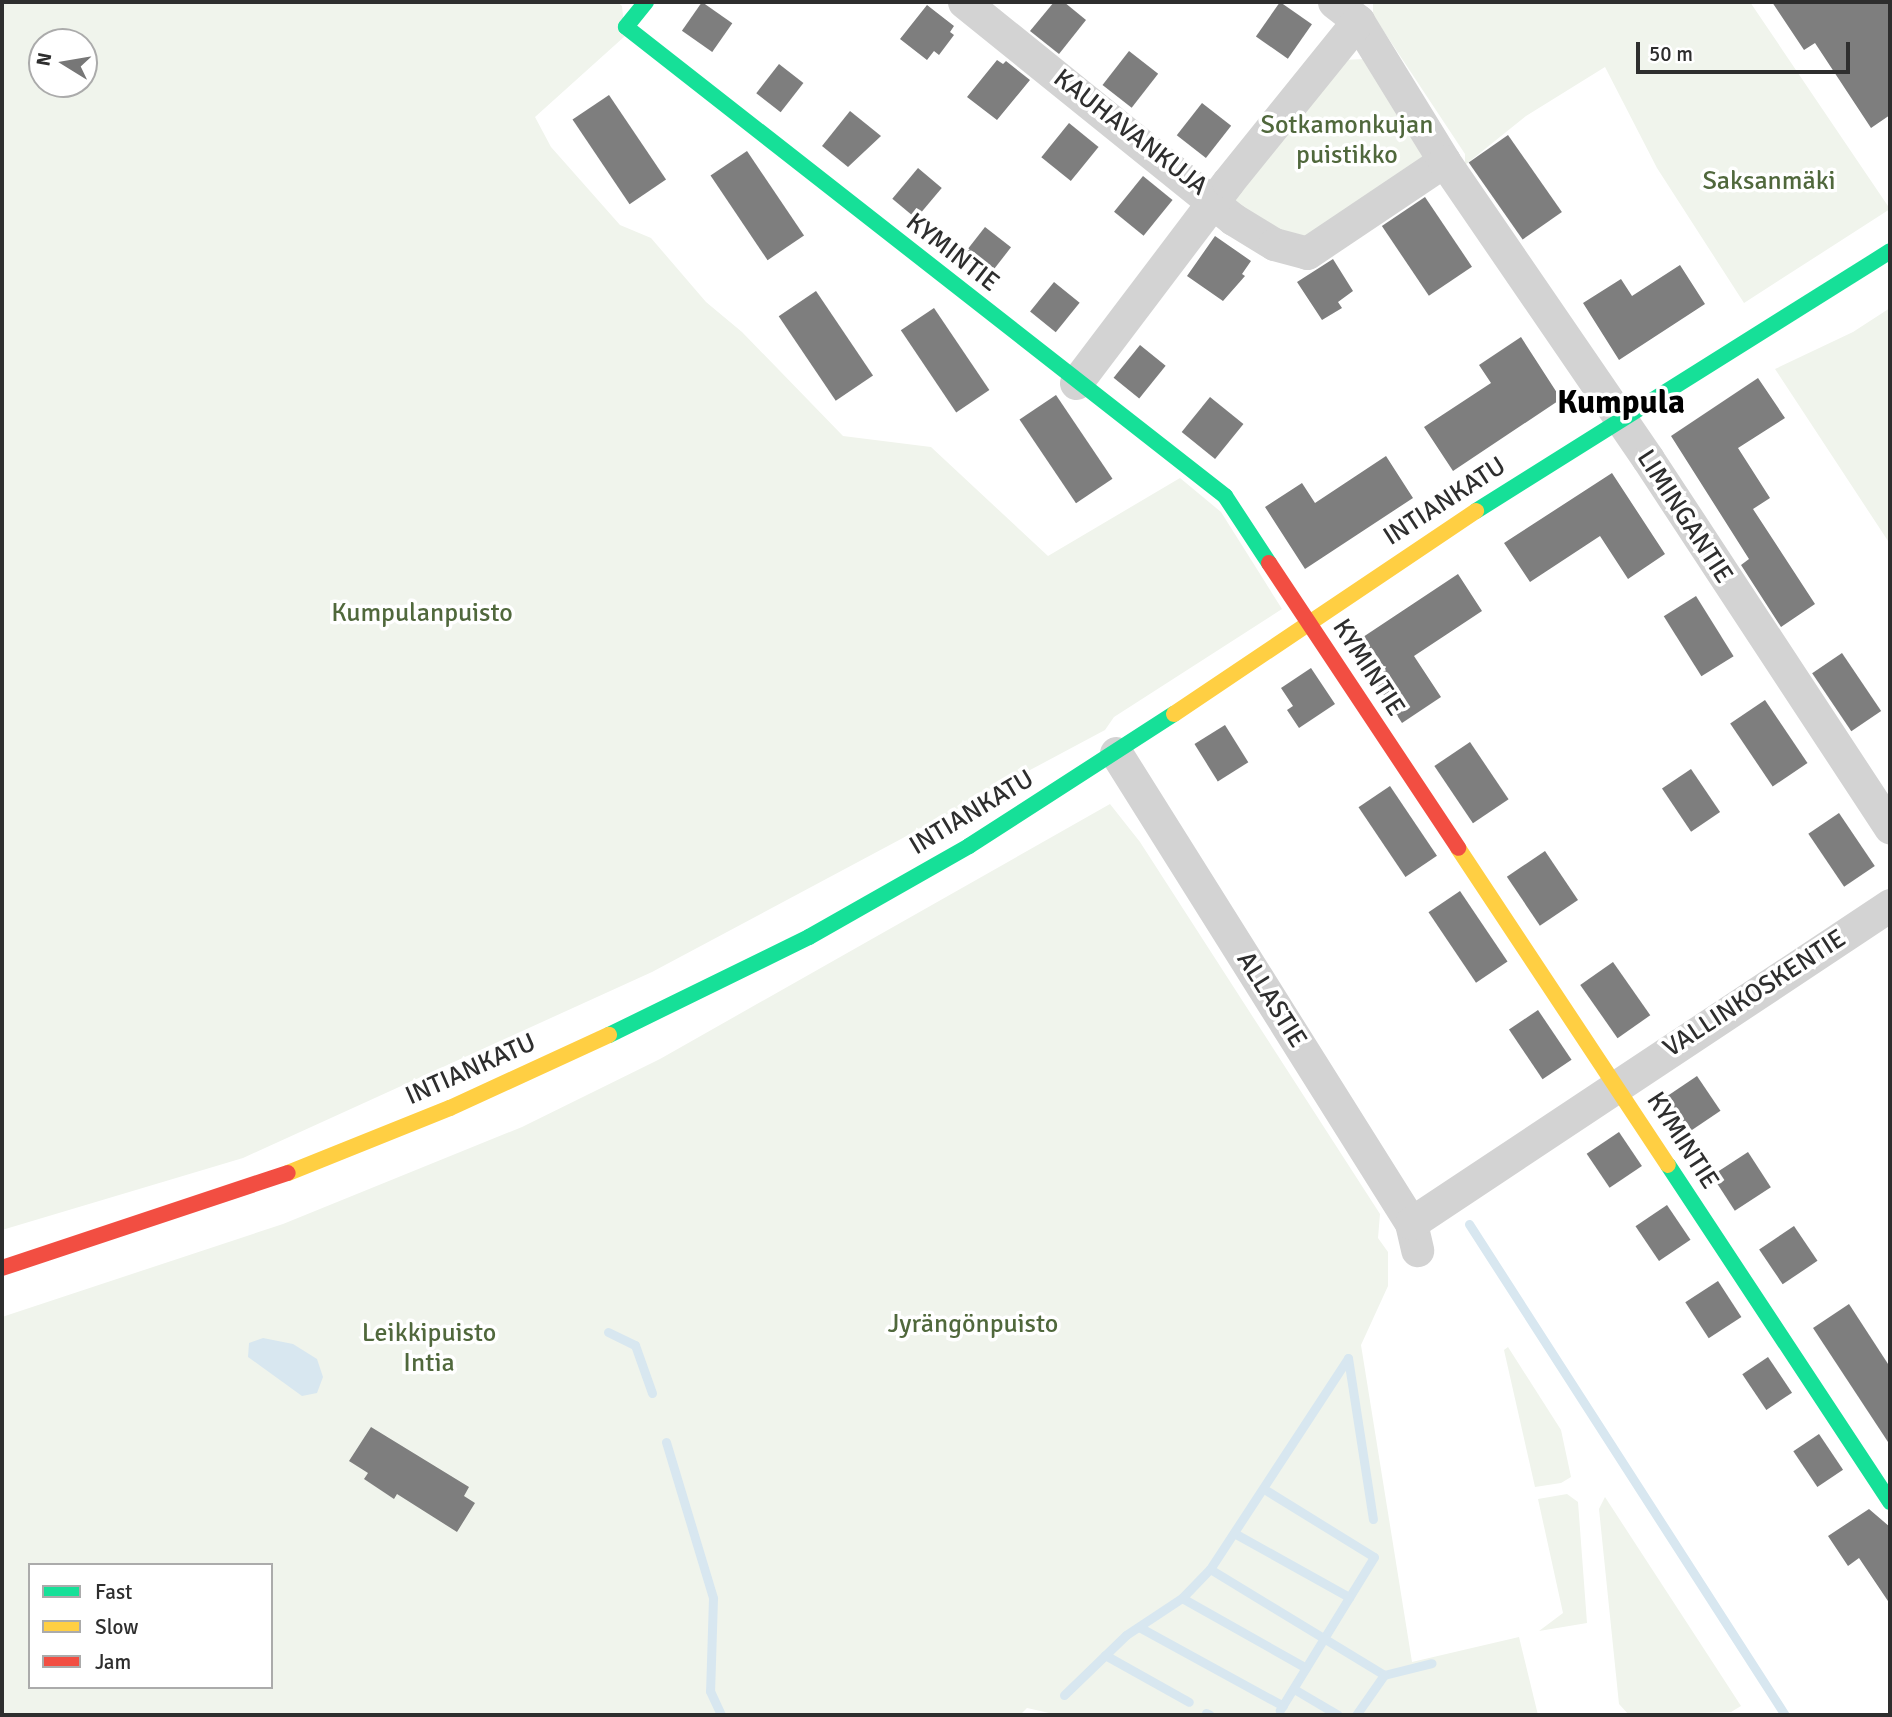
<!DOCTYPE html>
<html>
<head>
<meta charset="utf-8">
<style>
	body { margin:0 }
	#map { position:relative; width:1892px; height:1717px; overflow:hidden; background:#fff; font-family:Signika,sans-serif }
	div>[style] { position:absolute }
	.green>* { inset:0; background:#f0f4ec }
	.water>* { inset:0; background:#d8e7f0 }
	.stream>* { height:9px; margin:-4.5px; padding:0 4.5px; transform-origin:4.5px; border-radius:4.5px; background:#d8e7f0 }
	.building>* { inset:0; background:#7e7e7e; transform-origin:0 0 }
	.street>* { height:33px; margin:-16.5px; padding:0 16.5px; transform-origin:16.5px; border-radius:16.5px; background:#d3d3d3 }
	.fast>* { height:16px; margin:-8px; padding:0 8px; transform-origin:8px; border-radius:8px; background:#16e098 }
	.slow>* { height:16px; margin:-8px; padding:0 8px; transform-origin:8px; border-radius:8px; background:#ffcf43 }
	.jam>* { height:16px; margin:-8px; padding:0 8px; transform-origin:8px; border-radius:8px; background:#f24e42 }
	span { translate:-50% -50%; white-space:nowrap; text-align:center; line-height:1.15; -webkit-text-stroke:7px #fff; paint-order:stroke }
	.park-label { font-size:26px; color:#50683c }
	.street-label { font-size:26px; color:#2e2e2e }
	.district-label { font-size:33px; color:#000; font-weight:700 }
	.frame { position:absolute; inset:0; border:4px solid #2e2e2e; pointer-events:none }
	.legend { position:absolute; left:28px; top:1563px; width:245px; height:126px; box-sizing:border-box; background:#fff; border:2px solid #ababab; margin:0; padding:9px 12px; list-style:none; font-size:21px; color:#2e2e2e }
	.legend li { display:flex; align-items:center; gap:14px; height:35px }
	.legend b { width:35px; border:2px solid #ababab }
	.north { position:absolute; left:28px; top:28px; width:70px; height:70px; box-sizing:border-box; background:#fff; border:2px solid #ababab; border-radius:50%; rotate:281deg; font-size:19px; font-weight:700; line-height:28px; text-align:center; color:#2e2e2e }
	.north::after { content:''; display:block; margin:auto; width:24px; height:32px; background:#777; clip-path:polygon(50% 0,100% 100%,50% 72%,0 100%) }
	.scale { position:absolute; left:1636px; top:42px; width:214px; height:32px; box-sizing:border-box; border:4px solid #2e2e2e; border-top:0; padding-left:9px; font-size:21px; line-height:24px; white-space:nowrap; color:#2e2e2e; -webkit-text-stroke:5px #fff; paint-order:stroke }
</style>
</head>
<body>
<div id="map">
	<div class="green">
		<div style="clip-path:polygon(evenodd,2px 2px,617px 2px,622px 6px,625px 36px,535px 117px,551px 147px,620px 225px,651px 238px,706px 302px,742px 332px,843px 436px,931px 447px,1048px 556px,1180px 478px,1221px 512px,1282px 609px,1114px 717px,1105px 730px,652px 972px,243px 1158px,2px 1230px,2px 2px,42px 42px,84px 42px,84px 84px,42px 84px,42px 42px)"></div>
		<div style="clip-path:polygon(1373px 2px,1750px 2px,1890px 209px,1744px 303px,1657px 168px,1605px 67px,1526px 116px,1465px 165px,1465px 154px,1373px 15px)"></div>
		<div style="clip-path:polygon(1366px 59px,1424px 159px,1299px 241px,1227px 199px,1340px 60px)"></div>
		<div style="clip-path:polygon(1890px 308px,1890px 544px,1775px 369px,1853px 332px)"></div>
		<div style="clip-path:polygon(evenodd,1110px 804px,1140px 842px,1380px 1214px,1378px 1238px,1388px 1252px,1388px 1286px,1361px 1345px,1412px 1662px,1519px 1637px,1538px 1715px,1058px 1715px,1027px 1708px,1020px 1715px,2px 1715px,2px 1317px,283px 1224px,522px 1127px,660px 1059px,1110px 804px,30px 1565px,271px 1565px,271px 1687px,30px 1687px,30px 1565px)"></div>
		<div style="clip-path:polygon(1508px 1347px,1561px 1430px,1571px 1477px,1561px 1483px,1535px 1487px,1504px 1350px)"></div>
		<div style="clip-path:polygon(1567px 1494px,1578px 1502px,1587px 1623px,1539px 1631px,1563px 1613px,1538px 1499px)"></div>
		<div style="clip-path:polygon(1605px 1497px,1717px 1669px,1741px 1706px,1731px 1712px,1629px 1715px,1619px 1704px,1599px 1509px)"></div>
	</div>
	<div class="water">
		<div style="clip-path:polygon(263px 1338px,293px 1344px,317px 1359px,323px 1377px,317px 1393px,302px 1396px,248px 1357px,249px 1343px)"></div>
	</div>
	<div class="stream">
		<div style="left:1469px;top:1224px;width:584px;rotate:57.24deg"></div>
		<div style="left:608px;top:1332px;width:30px;rotate:26deg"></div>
		<div style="left:635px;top:1345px;width:51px;rotate:70.5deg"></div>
		<div style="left:1348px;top:1358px;width:163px;rotate:81.2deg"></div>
		<div style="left:666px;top:1442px;width:163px;rotate:73.2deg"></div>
		<div style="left:713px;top:1598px;width:93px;rotate:91.8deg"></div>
		<div style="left:710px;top:1691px;width:26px;rotate:65deg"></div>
		<div style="left:1264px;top:1489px;width:129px;rotate:31.7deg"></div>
		<div style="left:1374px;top:1557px;width:180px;rotate:121.6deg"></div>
		<div style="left:1234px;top:1533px;width:132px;rotate:29.1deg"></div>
		<div style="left:1210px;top:1569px;width:204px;rotate:31.3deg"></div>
		<div style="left:1384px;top:1675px;width:49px;rotate:-14deg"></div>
		<div style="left:1182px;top:1598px;width:142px;rotate:29.4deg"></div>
		<div style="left:1139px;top:1627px;width:164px;rotate:28.7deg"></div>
		<div style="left:1105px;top:1655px;width:96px;rotate:29.2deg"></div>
		<div style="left:1294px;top:1689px;width:51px;rotate:30.6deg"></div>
		<div style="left:1064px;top:1695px;width:86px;rotate:-44.1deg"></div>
		<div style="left:1126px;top:1635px;width:67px;rotate:-33.5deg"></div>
		<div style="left:1182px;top:1598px;width:40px;rotate:-46deg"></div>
		<div style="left:1210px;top:1569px;width:252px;rotate:-56.8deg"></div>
		<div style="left:1206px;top:1713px;width:4px;rotate:27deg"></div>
		<div style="left:1356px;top:1715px;width:49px;rotate:-55deg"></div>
	</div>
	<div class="building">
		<div style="left:702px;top:2px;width:37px;height:35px;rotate:35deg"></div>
		<div style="clip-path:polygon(1054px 2px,1064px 2px,1086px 20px,1059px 54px,1030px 31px)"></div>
		<div style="left:1280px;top:2px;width:39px;height:42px;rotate:35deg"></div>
		<div style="clip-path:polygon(1772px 2px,1890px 2px,1890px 115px,1871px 128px,1815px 43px,1804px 50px)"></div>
		<div style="clip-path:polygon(927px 5px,954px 26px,950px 32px,954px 35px,939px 55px,934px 51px,927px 60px,900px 39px)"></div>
		<div style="left:1129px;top:51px;width:37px;height:43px;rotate:38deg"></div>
		<div style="clip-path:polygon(997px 60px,1003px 64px,1006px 61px,1030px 80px,997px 120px,967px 97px)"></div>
		<div style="left:779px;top:64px;width:31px;height:37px;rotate:38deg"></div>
		<div style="left:609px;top:95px;width:102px;height:44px;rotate:56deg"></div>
		<div style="left:1202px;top:103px;width:37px;height:41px;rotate:38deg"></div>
		<div style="clip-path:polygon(850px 111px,881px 136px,848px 167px,822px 146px)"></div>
		<div style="left:1069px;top:123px;width:38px;height:44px;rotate:39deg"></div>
		<div style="left:1508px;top:135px;width:94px;height:48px;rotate:55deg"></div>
		<div style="left:747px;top:151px;width:102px;height:44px;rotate:56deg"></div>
		<div style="left:918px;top:168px;width:31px;height:40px;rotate:40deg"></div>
		<div style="left:1143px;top:176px;width:38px;height:46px;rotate:39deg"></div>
		<div style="left:1425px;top:197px;width:84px;height:52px;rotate:56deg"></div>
		<div style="left:985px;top:227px;width:33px;height:37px;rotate:38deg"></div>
		<div style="clip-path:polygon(1215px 236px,1251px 261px,1242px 274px,1245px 276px,1223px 301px,1187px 276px)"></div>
		<div style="clip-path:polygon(1333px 259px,1353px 291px,1338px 302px,1342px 308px,1322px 320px,1297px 282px)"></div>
		<div style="clip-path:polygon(1680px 265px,1705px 304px,1619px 360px,1583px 303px,1621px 279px,1632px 296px)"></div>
		<div style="left:1054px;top:282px;width:33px;height:38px;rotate:39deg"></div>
		<div style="left:816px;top:291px;width:102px;height:45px;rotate:56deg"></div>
		<div style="left:934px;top:308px;width:99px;height:40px;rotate:56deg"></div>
		<div style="clip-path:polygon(1521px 337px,1561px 399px,1453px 471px,1424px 427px,1491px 383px,1479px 365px)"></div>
		<div style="left:1140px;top:345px;width:33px;height:42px;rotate:39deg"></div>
		<div style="clip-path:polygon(1758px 378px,1785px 418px,1738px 448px,1770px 498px,1753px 509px,1815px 604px,1781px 627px,1741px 565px,1749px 559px,1671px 436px)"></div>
		<div style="left:1056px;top:395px;width:101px;height:44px;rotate:56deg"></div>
		<div style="left:1210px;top:397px;width:43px;height:45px;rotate:39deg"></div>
		<div style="clip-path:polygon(1386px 456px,1413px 498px,1305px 569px,1265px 507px,1302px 483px,1315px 503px)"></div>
		<div style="clip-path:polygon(1612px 473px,1665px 554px,1628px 579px,1600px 536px,1530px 582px,1504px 543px)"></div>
		<div style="clip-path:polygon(1458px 574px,1482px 611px,1414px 656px,1441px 697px,1402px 723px,1351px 645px)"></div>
		<div style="left:1696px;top:596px;width:71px;height:38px;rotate:58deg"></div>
		<div style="left:1842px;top:653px;width:70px;height:36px;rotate:56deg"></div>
		<div style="clip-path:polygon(1311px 668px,1335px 704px,1299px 728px,1287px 710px,1293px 706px,1281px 688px)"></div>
		<div style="left:1765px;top:700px;width:76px;height:42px;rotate:56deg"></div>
		<div style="left:1225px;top:725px;width:44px;height:36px;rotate:58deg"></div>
		<div style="left:1470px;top:742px;width:69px;height:43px;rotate:56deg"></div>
		<div style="left:1691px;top:769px;width:52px;height:35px;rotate:56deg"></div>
		<div style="left:1390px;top:786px;width:84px;height:38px;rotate:56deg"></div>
		<div style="left:1839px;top:813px;width:64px;height:37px;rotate:56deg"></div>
		<div style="left:1545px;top:851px;width:59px;height:46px;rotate:56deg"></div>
		<div style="left:1460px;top:891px;width:85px;height:38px;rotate:56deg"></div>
		<div style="left:1613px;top:962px;width:65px;height:40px;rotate:55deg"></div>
		<div style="left:1538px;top:1010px;width:60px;height:35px;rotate:56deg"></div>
		<div style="left:1697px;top:1076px;width:42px;height:42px;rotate:56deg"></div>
		<div style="left:1619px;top:1132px;width:41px;height:39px;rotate:56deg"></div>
		<div style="left:1748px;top:1152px;width:42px;height:43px;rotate:57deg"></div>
		<div style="left:1667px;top:1205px;width:42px;height:38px;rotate:56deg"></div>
		<div style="left:1794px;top:1226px;width:42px;height:42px;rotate:56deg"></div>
		<div style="left:1718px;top:1281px;width:43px;height:39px;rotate:57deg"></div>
		<div style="clip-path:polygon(1849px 1304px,1890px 1367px,1890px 1445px,1813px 1328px)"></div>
		<div style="left:1768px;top:1357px;width:43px;height:31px;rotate:56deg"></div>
		<div style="clip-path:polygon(371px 1427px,469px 1487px,464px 1496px,475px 1503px,457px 1532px,397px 1494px,394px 1499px,364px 1479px,368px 1473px,349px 1461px)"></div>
		<div style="left:1819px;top:1434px;width:43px;height:31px;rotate:56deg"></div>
		<div style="clip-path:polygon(1869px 1509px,1890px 1527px,1890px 1604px,1859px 1558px,1848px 1566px,1828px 1536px)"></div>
	</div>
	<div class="street">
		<div style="left:964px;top:2px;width:346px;rotate:38.9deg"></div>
		<div style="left:1233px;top:219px;width:48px;rotate:31.4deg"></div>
		<div style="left:1274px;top:244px;width:34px;rotate:15deg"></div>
		<div style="left:1307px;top:253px;width:165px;rotate:-33.9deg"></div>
		<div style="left:1334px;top:2px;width:31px;rotate:38deg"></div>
		<div style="left:1358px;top:21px;width:164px;rotate:58.4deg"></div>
		<div style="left:1444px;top:161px;width:361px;rotate:55.6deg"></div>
		<div style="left:1648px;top:459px;width:441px;rotate:56.7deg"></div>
		<div style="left:1076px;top:383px;width:252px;rotate:-52.9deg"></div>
		<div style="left:1228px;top:182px;width:207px;rotate:-51.1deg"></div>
		<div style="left:1116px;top:753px;width:555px;rotate:57.89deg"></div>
		<div style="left:1411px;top:1223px;width:28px;rotate:77deg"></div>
		<div style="left:1411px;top:1223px;width:575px;rotate:-33.58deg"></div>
	</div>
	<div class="fast">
		<div style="left:646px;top:2px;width:32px;rotate:129deg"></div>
		<div style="left:626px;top:27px;width:761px;rotate:38.06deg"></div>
		<div style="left:1225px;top:496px;width:80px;rotate:56.7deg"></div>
		<div style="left:1476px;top:511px;width:489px;rotate:-32.1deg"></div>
		<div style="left:609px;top:1035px;width:223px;rotate:-26.1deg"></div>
		<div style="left:809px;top:937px;width:184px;rotate:-29.6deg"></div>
		<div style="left:969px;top:846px;width:244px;rotate:-32.8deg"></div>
		<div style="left:1668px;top:1165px;width:404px;rotate:56.6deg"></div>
	</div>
	<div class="slow">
		<div style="left:1174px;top:714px;width:364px;rotate:-33.9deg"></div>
		<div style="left:1458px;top:848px;width:380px;rotate:56.5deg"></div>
		<div style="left:288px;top:1173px;width:175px;rotate:-21.9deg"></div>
		<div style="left:450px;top:1108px;width:175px;rotate:-24.7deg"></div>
	</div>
	<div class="jam">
		<div style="left:1269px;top:563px;width:342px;rotate:56.4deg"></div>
		<div style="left:2px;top:1268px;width:301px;rotate:-18.4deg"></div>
	</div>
	<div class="park-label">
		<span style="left:1347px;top:141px">Sotkamonkujan<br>puistikko</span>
		<span style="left:1769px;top:182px">Saksanmäki</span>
		<span style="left:422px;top:614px">Kumpulanpuisto</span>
		<span style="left:973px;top:1325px">Jyrängönpuisto</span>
		<span style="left:429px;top:1349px">Leikkipuisto<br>Intia</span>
	</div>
	<div class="street-label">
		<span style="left:1130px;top:133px;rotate:38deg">KAUHAVANKUJA</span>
		<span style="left:952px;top:253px;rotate:38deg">KYMINTIE</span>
		<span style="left:1445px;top:502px;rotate:-33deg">INTIANKATU</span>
		<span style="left:1684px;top:517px;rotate:57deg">LIMINGANTIE</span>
		<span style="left:1368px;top:668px;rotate:57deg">KYMINTIE</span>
		<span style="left:972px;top:813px;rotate:-31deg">INTIANKATU</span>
		<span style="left:1755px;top:994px;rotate:-33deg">VALLINKOSKENTIE</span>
		<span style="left:1271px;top:1000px;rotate:58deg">ALLASTIE</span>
		<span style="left:471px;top:1070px;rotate:-24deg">INTIANKATU</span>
		<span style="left:1682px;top:1141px;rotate:57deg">KYMINTIE</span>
	</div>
	<div class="district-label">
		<span style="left:1621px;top:403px">Kumpula</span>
	</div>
	<div class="frame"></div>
	<ul class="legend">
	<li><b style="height:9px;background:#16e098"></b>Fast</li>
	<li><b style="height:9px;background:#ffcf43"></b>Slow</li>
	<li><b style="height:9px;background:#f24e42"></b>Jam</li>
	</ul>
	<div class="north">N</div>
	<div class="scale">50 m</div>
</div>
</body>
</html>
